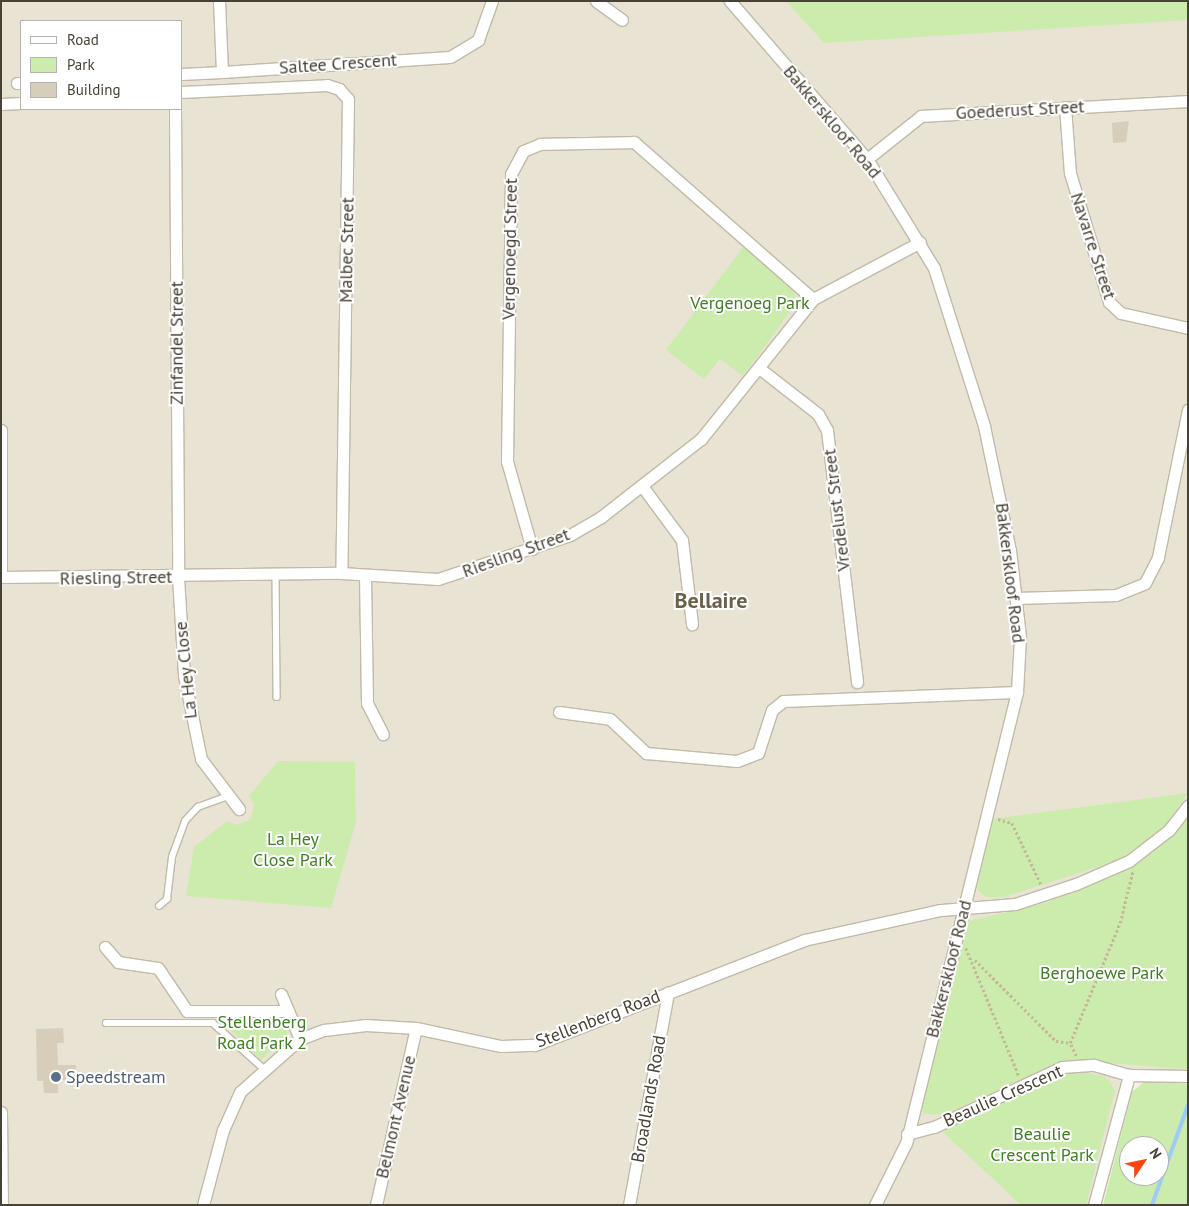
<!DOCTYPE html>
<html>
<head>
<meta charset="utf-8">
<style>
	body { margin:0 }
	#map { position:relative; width:1189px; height:1206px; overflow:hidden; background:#f4f1e6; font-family:"PT Sans",sans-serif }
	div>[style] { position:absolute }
	.residential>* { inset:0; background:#e9e3d4 }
	.green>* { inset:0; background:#cbecac }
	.stream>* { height:4px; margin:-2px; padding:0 2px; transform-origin:2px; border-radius:2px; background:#9eccf6 }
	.building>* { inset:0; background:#d7cdbb }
	.path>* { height:2.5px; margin-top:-1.25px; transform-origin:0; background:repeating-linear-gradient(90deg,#c4b798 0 2.5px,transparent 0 5px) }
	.roads { filter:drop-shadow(1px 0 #c1baa8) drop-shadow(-1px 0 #c1baa8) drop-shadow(0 1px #c1baa8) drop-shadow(0 -1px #c1baa8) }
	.service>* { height:5.5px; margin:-2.75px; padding:0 2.75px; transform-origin:2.75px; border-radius:2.75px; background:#fff }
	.minor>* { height:11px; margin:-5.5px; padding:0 5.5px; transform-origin:5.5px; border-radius:5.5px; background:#fff }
	.dots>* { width:14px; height:14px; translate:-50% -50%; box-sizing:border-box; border:2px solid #fff; border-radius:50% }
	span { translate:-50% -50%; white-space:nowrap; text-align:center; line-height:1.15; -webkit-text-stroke:4px #fff; paint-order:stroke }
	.street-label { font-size:18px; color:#484135 }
	.park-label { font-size:18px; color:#407e23 }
	.service-label { font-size:18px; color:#4e5e75 }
	.left { translate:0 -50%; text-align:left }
	.district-label { font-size:22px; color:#6b604b; font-weight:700 }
	.frame { position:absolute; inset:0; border:2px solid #484135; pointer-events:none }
	.legend { position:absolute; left:20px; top:20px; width:162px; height:90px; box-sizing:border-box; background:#fff; border:1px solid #b6b3ae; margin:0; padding:6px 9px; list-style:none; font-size:15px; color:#484135 }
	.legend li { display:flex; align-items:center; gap:10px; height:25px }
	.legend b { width:25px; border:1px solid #b6b3ae }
	.north { position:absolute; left:1119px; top:1136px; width:50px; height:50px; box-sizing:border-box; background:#fff; border:1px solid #b6b3ae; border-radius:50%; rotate:56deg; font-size:14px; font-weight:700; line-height:20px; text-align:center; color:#484135 }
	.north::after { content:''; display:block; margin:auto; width:18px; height:22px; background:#ff4412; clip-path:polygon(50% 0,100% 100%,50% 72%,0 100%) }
</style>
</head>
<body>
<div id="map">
	<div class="residential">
		<div style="clip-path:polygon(evenodd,1px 1px,1188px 1px,1188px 1074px,1129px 1073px,1093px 1205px,1px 1205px,1px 1px,21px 21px,181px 21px,181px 109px,21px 109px,21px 21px)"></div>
	</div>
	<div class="green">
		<div style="clip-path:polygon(786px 1px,1188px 1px,1188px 20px,824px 43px)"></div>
		<div style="clip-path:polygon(744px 246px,793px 289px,797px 302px,743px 376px,720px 359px,704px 379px,666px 350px)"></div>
		<div style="clip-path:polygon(278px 761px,355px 762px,356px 822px,331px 908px,186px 896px,194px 847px,227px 821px,237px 825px,251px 819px,254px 804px,249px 796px)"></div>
		<div style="clip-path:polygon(1188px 793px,1164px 827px,1119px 860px,1004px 897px,985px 897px,977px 889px,992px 819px)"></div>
		<div style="clip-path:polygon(1188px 817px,1188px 1069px,1064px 1060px,944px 1115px,924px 1114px,920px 1101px,969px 921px,1045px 903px,1108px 877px,1159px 848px)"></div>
		<div style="clip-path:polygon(216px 1015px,278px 1015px,287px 1024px,288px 1034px,261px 1060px)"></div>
		<div style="clip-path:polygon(1079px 1071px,1106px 1077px,1115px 1090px,1086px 1205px,1021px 1205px,944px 1133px,946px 1127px,1049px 1078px)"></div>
		<div style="clip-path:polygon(evenodd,1145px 1081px,1188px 1083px,1188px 1205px,1103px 1205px,1132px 1092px,1145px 1081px,1129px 1146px,1159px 1146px,1159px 1176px,1129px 1176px,1129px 1146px)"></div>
	</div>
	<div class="stream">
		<div style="left:1152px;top:1205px;width:106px;rotate:-70.2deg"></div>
	</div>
	<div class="building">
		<div style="clip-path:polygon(1129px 121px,1126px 142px,1113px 143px,1112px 123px)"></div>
		<div style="clip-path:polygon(63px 1028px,64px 1043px,57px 1043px,58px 1065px,76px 1065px,76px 1080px,58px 1080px,58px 1093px,44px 1093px,43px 1081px,37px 1081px,36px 1029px)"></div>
	</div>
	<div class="path">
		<div style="left:998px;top:819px;width:15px;rotate:16deg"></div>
		<div style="left:1012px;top:823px;width:68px;rotate:64.6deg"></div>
		<div style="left:966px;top:948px;width:139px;rotate:67.5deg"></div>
		<div style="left:975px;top:960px;width:115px;rotate:45deg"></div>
		<div style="left:1056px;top:1041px;width:14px;rotate:8deg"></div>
		<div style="left:1076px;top:1056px;width:14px;rotate:-115deg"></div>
		<div style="left:1070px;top:1043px;width:130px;rotate:-67.4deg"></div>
		<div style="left:1120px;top:923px;width:55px;rotate:-76.2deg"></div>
	</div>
	<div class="roads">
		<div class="service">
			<div style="left:276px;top:575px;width:122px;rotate:89.5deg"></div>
			<div style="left:159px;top:906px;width:11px;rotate:-41deg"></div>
			<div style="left:167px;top:899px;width:42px;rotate:-83.2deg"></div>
			<div style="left:172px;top:857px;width:38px;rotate:-70deg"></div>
			<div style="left:185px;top:821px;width:19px;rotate:-47deg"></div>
			<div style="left:198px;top:807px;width:32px;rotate:-20deg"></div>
			<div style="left:106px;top:1023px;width:107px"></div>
			<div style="left:213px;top:1023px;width:67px;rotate:42deg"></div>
		</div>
		<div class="minor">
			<div style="left:219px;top:1px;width:71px;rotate:87.6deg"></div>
			<div style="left:222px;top:72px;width:228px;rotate:-3.8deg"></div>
			<div style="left:450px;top:57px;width:33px;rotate:-31deg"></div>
			<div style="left:478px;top:40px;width:41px;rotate:-70.3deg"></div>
			<div style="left:596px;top:1px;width:32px;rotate:36deg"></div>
			<div style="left:730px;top:1px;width:209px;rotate:49.1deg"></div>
			<div style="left:867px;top:159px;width:128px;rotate:58.4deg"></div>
			<div style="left:934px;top:268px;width:166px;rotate:72.4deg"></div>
			<div style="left:984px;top:426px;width:127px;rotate:78.2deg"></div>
			<div style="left:1010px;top:550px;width:88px;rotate:83.4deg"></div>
			<div style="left:1020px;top:637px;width:55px;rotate:93.1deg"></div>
			<div style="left:1017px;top:692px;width:464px;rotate:103.8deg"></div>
			<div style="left:906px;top:1143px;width:69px;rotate:116.6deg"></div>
			<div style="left:181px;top:74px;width:41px;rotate:-2.8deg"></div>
			<div style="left:17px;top:83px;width:4px"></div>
			<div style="left:181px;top:92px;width:146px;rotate:-2.7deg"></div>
			<div style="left:327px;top:85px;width:13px;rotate:18deg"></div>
			<div style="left:339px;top:89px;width:13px;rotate:48deg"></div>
			<div style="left:348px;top:99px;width:474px;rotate:90.8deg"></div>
			<div style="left:1px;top:104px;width:20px;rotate:-3deg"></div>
			<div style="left:1065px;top:107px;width:66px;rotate:85.7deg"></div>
			<div style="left:1070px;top:173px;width:135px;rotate:73.2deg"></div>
			<div style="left:1109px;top:302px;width:16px;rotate:43deg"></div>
			<div style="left:1121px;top:313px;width:69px;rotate:12.6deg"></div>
			<div style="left:175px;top:109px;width:468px;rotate:89.6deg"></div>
			<div style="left:178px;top:577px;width:99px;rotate:86.5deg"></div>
			<div style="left:184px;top:676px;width:85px;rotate:78.4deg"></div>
			<div style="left:201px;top:759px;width:63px;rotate:52.8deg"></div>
			<div style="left:867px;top:159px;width:69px;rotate:-38.5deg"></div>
			<div style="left:921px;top:116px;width:267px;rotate:-3.2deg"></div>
			<div style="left:759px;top:368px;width:75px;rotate:37.9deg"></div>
			<div style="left:818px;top:414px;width:18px;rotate:61deg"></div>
			<div style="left:827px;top:430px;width:254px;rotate:83.2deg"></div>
			<div style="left:1px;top:430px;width:144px;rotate:90deg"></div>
			<div style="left:642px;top:486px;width:67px;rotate:53.5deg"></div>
			<div style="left:682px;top:540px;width:85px;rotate:83.2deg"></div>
			<div style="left:532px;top:549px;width:91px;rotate:-105.9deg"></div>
			<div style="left:507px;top:461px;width:287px;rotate:-89.2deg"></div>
			<div style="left:511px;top:174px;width:26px;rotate:-62deg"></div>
			<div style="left:523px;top:151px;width:18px;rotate:-22deg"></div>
			<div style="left:540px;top:144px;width:94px;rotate:-1.2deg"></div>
			<div style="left:634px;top:142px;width:238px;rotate:41.3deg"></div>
			<div style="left:365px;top:575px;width:128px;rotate:89.1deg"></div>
			<div style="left:367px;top:703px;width:35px;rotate:63deg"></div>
			<div style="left:1px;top:577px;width:340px;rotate:-0.7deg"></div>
			<div style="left:341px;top:573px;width:97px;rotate:3.5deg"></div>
			<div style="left:438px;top:579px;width:139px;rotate:-18.4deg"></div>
			<div style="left:570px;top:535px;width:36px;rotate:-30deg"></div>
			<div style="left:601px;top:517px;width:127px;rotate:-38deg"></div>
			<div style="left:701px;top:439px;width:179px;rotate:-51.3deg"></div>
			<div style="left:813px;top:299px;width:121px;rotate:-28deg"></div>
			<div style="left:1016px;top:598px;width:100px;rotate:-1.7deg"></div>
			<div style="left:1116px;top:595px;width:31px;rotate:-22deg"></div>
			<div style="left:1145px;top:583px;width:29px;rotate:-63deg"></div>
			<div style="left:1158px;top:557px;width:150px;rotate:-78.5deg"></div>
			<div style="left:559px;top:712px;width:51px;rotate:7.8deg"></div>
			<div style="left:610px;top:719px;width:50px;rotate:43.4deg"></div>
			<div style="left:646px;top:753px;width:91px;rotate:5deg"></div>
			<div style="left:737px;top:761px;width:22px;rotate:-21deg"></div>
			<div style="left:758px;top:753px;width:45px;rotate:-72deg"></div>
			<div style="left:772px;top:710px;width:14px;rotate:-39deg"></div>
			<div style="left:783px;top:701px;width:234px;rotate:-2.2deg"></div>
			<div style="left:105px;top:947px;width:20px;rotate:49deg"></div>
			<div style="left:118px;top:962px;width:40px;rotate:8.5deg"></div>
			<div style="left:158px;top:968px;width:52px;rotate:56deg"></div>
			<div style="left:187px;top:1011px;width:101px"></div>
			<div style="left:281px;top:994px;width:49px;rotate:67.1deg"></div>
			<div style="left:1px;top:1112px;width:93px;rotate:89.4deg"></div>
			<div style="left:907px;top:1134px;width:28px;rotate:-15deg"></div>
			<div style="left:934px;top:1127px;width:141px;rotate:-25.1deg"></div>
			<div style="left:1062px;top:1067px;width:32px;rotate:-4deg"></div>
			<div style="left:1094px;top:1065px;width:36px;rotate:16deg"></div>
			<div style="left:1129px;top:1075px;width:59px;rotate:1deg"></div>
			<div style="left:203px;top:1205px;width:78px;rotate:-75.1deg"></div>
			<div style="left:223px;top:1130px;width:42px;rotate:-65.9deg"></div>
			<div style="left:240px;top:1092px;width:80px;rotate:-41.5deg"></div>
			<div style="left:300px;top:1039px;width:26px;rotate:-21deg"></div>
			<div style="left:324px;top:1030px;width:42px;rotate:-6.8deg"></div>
			<div style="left:366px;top:1025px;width:50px;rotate:3.4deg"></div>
			<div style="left:416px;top:1028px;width:87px;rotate:12deg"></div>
			<div style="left:501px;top:1046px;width:34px;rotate:-2deg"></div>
			<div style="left:535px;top:1045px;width:289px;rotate:-21.3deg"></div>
			<div style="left:804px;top:940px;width:140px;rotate:-12.4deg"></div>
			<div style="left:941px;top:910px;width:74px;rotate:-4.6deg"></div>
			<div style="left:1015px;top:904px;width:64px;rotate:-18.2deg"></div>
			<div style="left:1076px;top:884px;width:58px;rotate:-23.5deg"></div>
			<div style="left:1129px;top:861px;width:51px;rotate:-37.8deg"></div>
			<div style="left:1169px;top:830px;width:31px;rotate:-52deg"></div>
			<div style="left:376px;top:1205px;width:181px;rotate:-77.3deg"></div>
			<div style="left:629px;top:1205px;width:216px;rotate:-79.6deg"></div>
			<div style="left:1094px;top:1205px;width:135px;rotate:-74.9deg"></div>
		</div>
	</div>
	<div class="dots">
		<div style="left:56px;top:1077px;background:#5c6f8a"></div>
	</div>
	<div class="street-label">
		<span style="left:338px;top:64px;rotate:-4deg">Saltee Crescent</span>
		<span style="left:1020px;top:110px;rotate:-3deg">Goederust Street</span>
		<span style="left:832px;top:122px;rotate:50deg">Bakkerskloof Road</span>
		<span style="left:1093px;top:246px;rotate:72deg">Navarre Street</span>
		<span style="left:510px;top:249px;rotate:-89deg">Vergenoegd Street</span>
		<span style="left:347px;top:250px;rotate:-89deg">Malbec Street</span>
		<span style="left:177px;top:343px;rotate:-90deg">Zinfandel Street</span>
		<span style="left:837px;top:510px;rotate:-97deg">Vredelust Street</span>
		<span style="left:516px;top:553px;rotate:-20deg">Riesling Street</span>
		<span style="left:1010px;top:573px;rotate:83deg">Bakkerskloof Road</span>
		<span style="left:116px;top:578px;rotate:-1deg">Riesling Street</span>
		<span style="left:186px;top:670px;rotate:-96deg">La Hey Close</span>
		<span style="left:949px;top:969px;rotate:-76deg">Bakkerskloof Road</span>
		<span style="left:598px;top:1019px;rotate:-21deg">Stellenberg Road</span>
		<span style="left:1003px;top:1096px;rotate:-24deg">Beaulie Crescent</span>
		<span style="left:649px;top:1099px;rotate:-80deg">Broadlands Road</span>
		<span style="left:396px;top:1117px;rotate:-77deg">Belmont Avenue</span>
	</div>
	<div class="park-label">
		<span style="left:750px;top:303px">Vergenoeg Park</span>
		<span style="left:293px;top:850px">La Hey<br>Close Park</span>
		<span style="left:1102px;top:973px">Berghoewe Park</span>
		<span style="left:262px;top:1033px">Stellenberg<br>Road Park 2</span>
		<span style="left:1042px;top:1145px">Beaulie<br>Crescent Park</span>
	</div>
	<div class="service-label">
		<span class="left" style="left:66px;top:1077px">Speedstream</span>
	</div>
	<div class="district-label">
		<span style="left:711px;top:601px">Bellaire</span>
	</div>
	<div class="frame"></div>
	<ul class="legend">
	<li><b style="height:6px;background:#fff"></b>Road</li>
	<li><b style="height:14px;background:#cbecac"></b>Park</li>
	<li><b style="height:14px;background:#d7cdbb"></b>Building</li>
	</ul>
	<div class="north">N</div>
</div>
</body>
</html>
